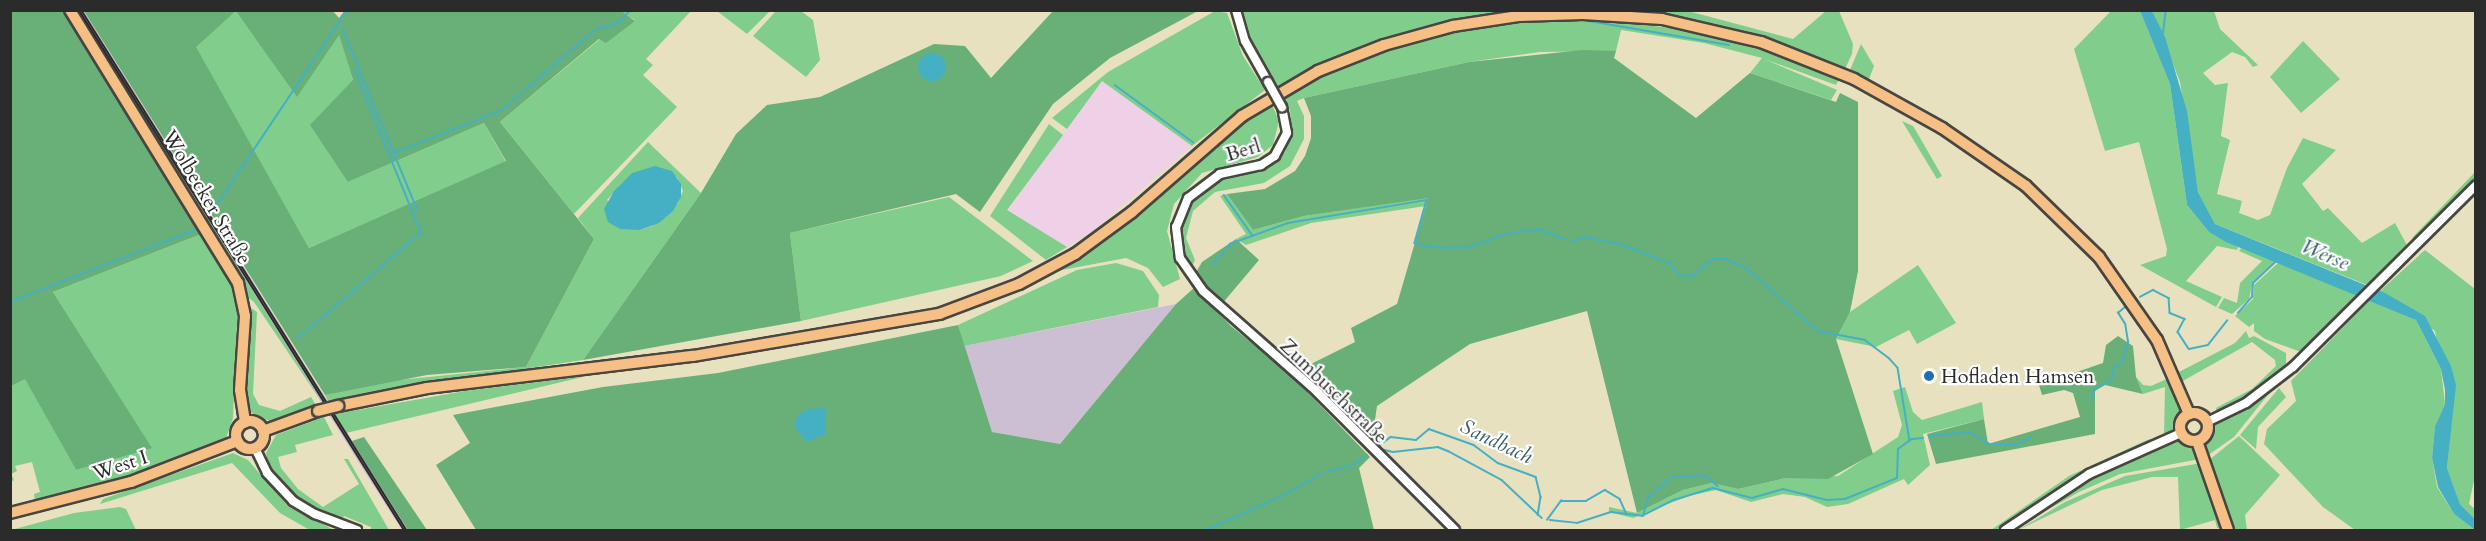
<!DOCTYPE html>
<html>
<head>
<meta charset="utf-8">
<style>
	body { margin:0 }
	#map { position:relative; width:2486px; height:541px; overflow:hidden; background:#e8e1bf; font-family:Cardo,serif }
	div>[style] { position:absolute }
	.built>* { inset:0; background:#eed0e7 }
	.industrial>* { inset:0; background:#ccbed3 }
	.green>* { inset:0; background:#81cd8c }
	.forest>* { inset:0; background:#68b078 }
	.water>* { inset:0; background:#45b0c3 }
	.round { border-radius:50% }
	.stream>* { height:1.5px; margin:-0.75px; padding:0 0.75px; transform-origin:0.75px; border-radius:0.75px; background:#45b0c3 }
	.roads { filter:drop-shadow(2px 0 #474641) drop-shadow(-2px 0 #474641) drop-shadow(0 2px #474641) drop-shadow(0 -2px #474641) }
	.minor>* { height:8px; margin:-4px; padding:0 4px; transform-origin:4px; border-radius:4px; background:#fff }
	.major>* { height:10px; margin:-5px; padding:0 5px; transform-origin:5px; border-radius:5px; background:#f5bf86 }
	.major>.ring { margin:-5px; padding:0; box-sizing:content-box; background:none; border:10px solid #f5bf86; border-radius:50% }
	.rail>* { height:4px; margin-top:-2px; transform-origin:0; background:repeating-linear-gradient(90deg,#fff 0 4.5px,#2b2b2b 0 9px); box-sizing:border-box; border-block:2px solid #2b2b2b }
	.bridges { filter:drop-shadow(2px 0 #474641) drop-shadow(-2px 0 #474641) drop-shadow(0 2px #474641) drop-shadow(0 -2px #474641) }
	.minor-bridge>* { height:8px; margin:-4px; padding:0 4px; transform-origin:4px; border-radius:4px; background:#fff }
	.major-bridge>* { height:10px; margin:-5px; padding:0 5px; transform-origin:5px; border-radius:5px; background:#f5bf86 }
	.dots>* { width:16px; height:16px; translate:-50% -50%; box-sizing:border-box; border:3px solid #fff; border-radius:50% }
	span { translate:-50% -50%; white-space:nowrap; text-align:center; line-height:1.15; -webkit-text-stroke:4.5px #fff; paint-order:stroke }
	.street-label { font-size:20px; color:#2b2b2b }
	.poi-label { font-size:20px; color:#2b2b2b }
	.left { translate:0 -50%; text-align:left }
	.water-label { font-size:21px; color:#356068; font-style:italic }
	.frame { position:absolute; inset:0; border:12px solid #2b2b2b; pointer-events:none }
</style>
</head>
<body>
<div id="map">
	<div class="built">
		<div style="clip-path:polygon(1102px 81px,1192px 146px,1092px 232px,1067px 247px,1007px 211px)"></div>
	</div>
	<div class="industrial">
		<div style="clip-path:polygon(78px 11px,84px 11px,408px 530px,402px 530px,361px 466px)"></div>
		<div style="clip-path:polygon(1176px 304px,1060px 444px,992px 432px,964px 346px)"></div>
	</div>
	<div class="green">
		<div style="clip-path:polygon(73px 11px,78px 11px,95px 37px,323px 404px,254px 302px,245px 295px)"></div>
		<div style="clip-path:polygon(236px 11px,339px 34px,353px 80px,348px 182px,484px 123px,506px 162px,309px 248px,195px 47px)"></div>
		<div style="clip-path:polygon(620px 11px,691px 11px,646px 59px,653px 65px,643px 75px,677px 107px,574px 214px,500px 122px,600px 39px,635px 20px)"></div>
		<div style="clip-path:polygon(717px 11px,770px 11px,747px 34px)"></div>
		<div style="clip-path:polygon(776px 11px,801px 11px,813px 20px,820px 60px,806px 77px,753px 36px)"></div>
		<div style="clip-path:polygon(1215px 11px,1227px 13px,1243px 56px,1265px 90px,1192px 146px,1102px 81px,1067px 129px,1052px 118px,1108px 72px)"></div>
		<div style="clip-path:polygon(1241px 11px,1524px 11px,1465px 18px,1383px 40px,1277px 88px,1249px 40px)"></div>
		<div style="clip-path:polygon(1617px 11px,1688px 11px,1793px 39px,1826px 11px,1839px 11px,1853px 44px,1852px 54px,1845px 69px,1743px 31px,1665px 15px)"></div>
		<div style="clip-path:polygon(2111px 11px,2140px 11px,2170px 84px,2187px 205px,2209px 232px,2238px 247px,2237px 250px,2217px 246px,2186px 281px,2222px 297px,2216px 307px,2140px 265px,2166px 256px,2167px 249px,2139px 142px,2105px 151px,2074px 49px)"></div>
		<div style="clip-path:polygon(2152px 11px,2214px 11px,2220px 29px,2258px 65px,2253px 67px,2245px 57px,2232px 52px,2203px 73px,2215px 85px,2228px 83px,2221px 136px,2230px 140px,2217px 194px,2242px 201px,2239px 213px,2258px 220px,2270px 215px,2287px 168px,2303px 138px,2336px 150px,2302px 184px,2323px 211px,2328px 208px,2362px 243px,2395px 223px,2408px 247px,2379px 276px,2367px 285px,2215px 224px,2198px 192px,2180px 82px)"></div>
		<div style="clip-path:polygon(1529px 20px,1605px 20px,1687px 30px,1761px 47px,1840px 77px,1836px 85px,1764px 59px,1837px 90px,1831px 100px,1750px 73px,1762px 58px,1704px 43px,1621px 30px,1616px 51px,1540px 52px,1469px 62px,1304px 98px,1297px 101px,1304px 116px,1304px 139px,1290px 166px,1264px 183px,1215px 192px,1193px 211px,1186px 238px,1195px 260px,1190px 270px,1179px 237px,1188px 207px,1193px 198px,1222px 177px,1267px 168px,1285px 152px,1292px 130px,1290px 110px,1282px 96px,1363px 57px,1406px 43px,1466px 28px)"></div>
		<div style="clip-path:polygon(2303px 41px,2340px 79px,2301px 113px,2270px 77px)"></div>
		<div style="clip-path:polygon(1861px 44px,1874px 66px,1869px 79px,1850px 70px)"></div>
		<div style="clip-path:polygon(1271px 102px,1279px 121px,1273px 145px,1258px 157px,1202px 173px,1174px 204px,1167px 231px,1180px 279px,1163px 287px,1148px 268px,1126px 258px,1057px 271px,1120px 228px,1224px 136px)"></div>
		<div style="clip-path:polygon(1902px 121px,1913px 126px,1919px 136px,1942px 176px,1937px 179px)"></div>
		<div style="clip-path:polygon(1049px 124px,1063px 135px,1007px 210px,1067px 247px,1046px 260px,990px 216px)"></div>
		<div style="clip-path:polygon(evenodd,648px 142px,701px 193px,583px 360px,396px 388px,329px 403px,325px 395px,379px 382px,526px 367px,594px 239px,578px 218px,648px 142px,677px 177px,683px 191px,678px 203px,652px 226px,640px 230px,607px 200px,623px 182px,677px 177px)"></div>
		<div style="clip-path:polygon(2475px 172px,2475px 181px,2417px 239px,2412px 238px)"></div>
		<div style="clip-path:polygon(1227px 194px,1253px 230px,1304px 216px,1428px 197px,1426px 206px,1311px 223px,1246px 245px,1236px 239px,1246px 234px,1220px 196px)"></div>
		<div style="clip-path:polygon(949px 197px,1033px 261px,1001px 276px,801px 321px,790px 233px)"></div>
		<div style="clip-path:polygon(204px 233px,234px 284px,238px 300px,233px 418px,225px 441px,148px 472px,35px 501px,34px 494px,40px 492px,32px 462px,15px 466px,17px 471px,11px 474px,14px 480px,11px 482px,11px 386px,25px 378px,76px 470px,151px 447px,53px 292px)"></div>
		<div style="clip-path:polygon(2241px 248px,2276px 261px,2253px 282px,2249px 299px,2232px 314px,2218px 308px,2224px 298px,2237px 303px,2240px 283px,2262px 261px,2239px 251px)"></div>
		<div style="clip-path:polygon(2425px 250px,2475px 289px,2476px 471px,2469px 504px,2475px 509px,2475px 519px,2460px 504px,2447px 468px,2452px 418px,2435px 331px,2380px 291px)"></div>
		<div style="clip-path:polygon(1116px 263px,1143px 271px,1159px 295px,1158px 307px,964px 346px,958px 325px,1077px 270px)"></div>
		<div style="clip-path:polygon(2278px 263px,2358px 293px,2351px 305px,2301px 352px,2265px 339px,2254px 331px,2254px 323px,2249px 327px,2235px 316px,2253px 299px,2254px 285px)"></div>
		<div style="clip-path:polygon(1918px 265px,1956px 323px,1917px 344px,1909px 330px,1876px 347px,1836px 339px,1850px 312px)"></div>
		<div style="clip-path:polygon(2371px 299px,2416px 320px,2441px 369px,2445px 404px,2435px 426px,2432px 458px,2437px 487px,2454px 514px,2475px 530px,2355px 530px,2323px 507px,2264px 444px,2267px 429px,2296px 401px,2291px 381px)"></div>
		<div style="clip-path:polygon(248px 306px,257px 312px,253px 394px,259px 405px,280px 411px,311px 397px,317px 407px,272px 422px,247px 411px)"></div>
		<div style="clip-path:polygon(2246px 331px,2249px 338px,2254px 336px,2286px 353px,2286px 366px,2256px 392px,2217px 413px,2216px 408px,2252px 389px,2276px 366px,2275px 360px,2252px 342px,2181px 382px,2177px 373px,2235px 343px)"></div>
		<div style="clip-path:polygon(587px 376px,346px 433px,335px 414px,465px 391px)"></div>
		<div style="clip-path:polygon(2136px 377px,2143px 385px,2151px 386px,2171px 377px,2182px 411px,2172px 431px,2164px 436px,2076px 478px,2000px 530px,1991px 530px,2069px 476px,2147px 440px,2164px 436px,2165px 387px,2143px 394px)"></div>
		<div style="clip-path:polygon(2275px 386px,2234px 437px,2207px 456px,2206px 442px,2213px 425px)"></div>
		<div style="clip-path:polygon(1905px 387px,1913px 412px,1922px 420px,1982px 402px,1984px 419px,1923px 434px,1930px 465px,1908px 485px,1904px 479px,1848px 504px,1827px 507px,1805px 497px,1783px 494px,1751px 502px,1716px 490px,1688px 496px,1633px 518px,1609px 512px,1609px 507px,1637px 513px,1683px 490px,1712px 483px,1738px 489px,1786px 478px,1838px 476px,1898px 437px,1902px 425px,1893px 391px)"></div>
		<div style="clip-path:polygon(2279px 388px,2286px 397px,2258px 427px,2256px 449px,2240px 435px)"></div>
		<div style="clip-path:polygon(324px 417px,333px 435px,295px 445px,297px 452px,278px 457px,281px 468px,298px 489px,323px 507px,359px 484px,344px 459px,348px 459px,389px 530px,371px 530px,371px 527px,344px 516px,342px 519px,309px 508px,270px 469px,266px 453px,276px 435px)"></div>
		<div style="clip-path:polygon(2239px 436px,2280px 475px,2245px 515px,2247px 530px,2233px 530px,2209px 460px)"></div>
		<div style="clip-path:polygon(2183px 441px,2192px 445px,2200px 459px,2120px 474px,2079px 492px,2014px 529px,2079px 482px,2165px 444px)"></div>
		<div style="clip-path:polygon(233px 453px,248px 460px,288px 506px,334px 530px,308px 529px,280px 513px,232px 463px,100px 504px,103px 499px)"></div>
		<div style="clip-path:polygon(2202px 463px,2225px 530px,2217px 528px,2215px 520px,2180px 530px,2178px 477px,2152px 477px,2102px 490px,2018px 530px,2065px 502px,2125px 476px)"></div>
		<div style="clip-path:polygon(120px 507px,126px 509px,136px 530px,11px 530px,74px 513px)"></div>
	</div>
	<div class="forest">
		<div style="clip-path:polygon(11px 11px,65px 11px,204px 233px,53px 292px,152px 448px,76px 470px,25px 379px,11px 386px)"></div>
		<div style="clip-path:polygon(evenodd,333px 11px,339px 18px,345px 10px,620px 10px,635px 21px,606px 43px,599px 39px,500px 122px,594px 239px,526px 367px,427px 375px,325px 395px,84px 11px,333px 11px,236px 11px,297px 97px,339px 35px,353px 80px,310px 125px,348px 182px,484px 123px,506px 161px,309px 248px,196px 47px,236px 11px)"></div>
		<div style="clip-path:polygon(1053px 11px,1198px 11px,1110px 58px,1053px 104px,980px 212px,956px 194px,790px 233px,801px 321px,583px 360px,701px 193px,736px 134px,767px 105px,820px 97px,934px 44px,965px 46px,991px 78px)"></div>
		<div style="clip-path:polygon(1582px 50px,1616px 51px,1614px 58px,1696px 118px,1750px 73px,1836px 102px,1840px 93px,1858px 102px,1858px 271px,1850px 312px,1836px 339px,1873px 454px,1828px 479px,1786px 478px,1738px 489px,1712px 483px,1683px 490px,1637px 513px,1587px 311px,1470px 344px,1377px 406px,1372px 441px,1380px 447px,1376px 451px,1297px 371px,1355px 342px,1351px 328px,1397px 304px,1428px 198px,1304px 216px,1253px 230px,1227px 194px,1265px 189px,1295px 171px,1305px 156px,1311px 138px,1311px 116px,1304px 98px,1469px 62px)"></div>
		<div style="clip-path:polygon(1236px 239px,1259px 260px,1221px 305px,1194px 276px,1202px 262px)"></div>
		<div style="clip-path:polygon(1194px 288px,1231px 326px,1292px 376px,1370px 457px,1359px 468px,1374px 530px,476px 530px,436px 465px,470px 443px,453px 415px,603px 387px,718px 373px,958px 325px,992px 432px,1060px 444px,1176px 304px)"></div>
		<div style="clip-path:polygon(2118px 336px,2133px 346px,2136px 377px,2143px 394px,2105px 385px,2095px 391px,2095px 434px,1936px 464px,1927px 434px,1984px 419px,1988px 444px,2080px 417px,2073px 393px,2064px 390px,2042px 395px,2039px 385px,2103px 363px,2106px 345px)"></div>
		<div style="clip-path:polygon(364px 437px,427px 530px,408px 530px,352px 441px)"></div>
	</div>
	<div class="water">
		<div style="clip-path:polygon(2140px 11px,2152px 11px,2165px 37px,2187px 111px,2198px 192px,2215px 224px,2385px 293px,2425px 316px,2451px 366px,2456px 385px,2447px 468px,2460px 504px,2475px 519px,2475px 530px,2454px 514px,2438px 487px,2432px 458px,2435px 426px,2445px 404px,2445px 390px,2441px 369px,2416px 320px,2226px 242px,2209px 232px,2187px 205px,2170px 84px)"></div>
		<div class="round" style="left:918px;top:53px;width:28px;height:28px"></div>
		<div style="clip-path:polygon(655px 166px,672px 171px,681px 184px,681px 197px,673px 211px,659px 223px,640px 230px,620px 229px,608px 222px,604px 209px,614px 191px,632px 173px)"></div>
		<div style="clip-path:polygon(826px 408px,826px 434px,807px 442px,794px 427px,798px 415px,808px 409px)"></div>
	</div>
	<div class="stream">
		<div style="left:1589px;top:21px;width:142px;rotate:9.7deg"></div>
		<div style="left:343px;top:29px;width:197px;rotate:67.6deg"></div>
		<div style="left:2163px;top:33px;width:23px;rotate:-83deg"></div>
		<div style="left:1115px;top:85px;width:97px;rotate:36.2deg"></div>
		<div style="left:394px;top:153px;width:116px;rotate:-21.7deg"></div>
		<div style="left:502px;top:110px;width:123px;rotate:-40.7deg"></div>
		<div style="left:595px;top:30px;width:26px;rotate:-18deg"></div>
		<div style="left:620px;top:22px;width:16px;rotate:-50deg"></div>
		<div style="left:1224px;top:195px;width:50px;rotate:54.7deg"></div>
		<div style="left:212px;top:212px;width:243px;rotate:-56.2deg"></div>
		<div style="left:207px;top:220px;width:2px;rotate:-63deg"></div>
		<div style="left:1571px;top:242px;width:14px;rotate:-21deg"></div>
		<div style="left:1584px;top:237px;width:37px;rotate:11deg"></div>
		<div style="left:1620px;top:244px;width:53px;rotate:20.8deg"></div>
		<div style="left:1670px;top:263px;width:15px;rotate:53deg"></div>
		<div style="left:1679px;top:275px;width:13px;rotate:4deg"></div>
		<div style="left:1692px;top:276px;width:27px;rotate:-39deg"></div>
		<div style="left:1713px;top:259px;width:13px"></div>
		<div style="left:1726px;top:259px;width:24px;rotate:24deg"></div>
		<div style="left:1748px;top:269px;width:94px;rotate:41.5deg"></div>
		<div style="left:1818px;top:331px;width:48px;rotate:10.8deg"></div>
		<div style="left:1865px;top:340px;width:30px;rotate:37deg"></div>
		<div style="left:1889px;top:358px;width:13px;rotate:48deg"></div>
		<div style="left:1898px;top:368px;width:74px;rotate:80.7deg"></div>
		<div style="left:1213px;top:265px;width:27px;rotate:-51deg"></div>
		<div style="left:1230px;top:244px;width:62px;rotate:-19.9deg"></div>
		<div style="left:1288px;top:223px;width:141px;rotate:-9.4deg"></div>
		<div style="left:1427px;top:200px;width:45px;rotate:105.6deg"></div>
		<div style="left:1415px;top:243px;width:13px;rotate:18deg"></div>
		<div style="left:1427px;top:247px;width:39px;rotate:1deg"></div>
		<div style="left:1466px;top:248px;width:46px;rotate:-19.2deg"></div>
		<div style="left:1509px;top:233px;width:31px;rotate:-7deg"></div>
		<div style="left:1540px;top:229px;width:27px;rotate:22deg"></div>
		<div style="left:2140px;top:297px;width:15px;rotate:-28deg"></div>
		<div style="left:2153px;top:290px;width:18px;rotate:27deg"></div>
		<div style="left:2169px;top:298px;width:15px;rotate:86deg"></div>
		<div style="left:2170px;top:313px;width:16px;rotate:22deg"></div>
		<div style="left:2185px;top:319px;width:15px;rotate:118deg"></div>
		<div style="left:2178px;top:332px;width:20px;rotate:57deg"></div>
		<div style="left:2189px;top:349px;width:19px;rotate:-12deg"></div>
		<div style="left:2208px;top:345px;width:31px;rotate:-52deg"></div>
		<div style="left:10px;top:302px;width:204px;rotate:-21.3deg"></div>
		<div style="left:2238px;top:313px;width:21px;rotate:-49deg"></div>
		<div style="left:2252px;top:297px;width:14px;rotate:-86deg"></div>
		<div style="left:2253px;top:283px;width:33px;rotate:-43deg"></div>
		<div style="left:298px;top:338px;width:162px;rotate:-40.5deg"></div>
		<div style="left:421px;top:233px;width:176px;rotate:-112.3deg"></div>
		<div style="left:2091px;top:401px;width:13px;rotate:-72deg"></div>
		<div style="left:2095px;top:389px;width:18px;rotate:-27deg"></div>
		<div style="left:2111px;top:381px;width:14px;rotate:-78deg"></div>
		<div style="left:2114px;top:367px;width:9px;rotate:-32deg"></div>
		<div style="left:2122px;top:362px;width:21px;rotate:-73deg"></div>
		<div style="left:2128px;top:342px;width:18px;rotate:-99deg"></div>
		<div style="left:2125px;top:324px;width:13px;rotate:-122deg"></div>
		<div style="left:2118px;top:313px;width:11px;rotate:-41deg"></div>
		<div style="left:1929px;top:436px;width:40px;rotate:-5.7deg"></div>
		<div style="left:1969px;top:432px;width:24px;rotate:30deg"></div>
		<div style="left:1993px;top:444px;width:23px;rotate:2deg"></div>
		<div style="left:2016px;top:445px;width:17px;rotate:-28deg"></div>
		<div style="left:1377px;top:447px;width:17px;rotate:-36deg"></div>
		<div style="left:1391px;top:437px;width:25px;rotate:7deg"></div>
		<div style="left:1416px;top:440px;width:17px;rotate:-40deg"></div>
		<div style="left:1429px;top:429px;width:48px;rotate:19.6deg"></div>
		<div style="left:1474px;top:445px;width:30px;rotate:37deg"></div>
		<div style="left:1498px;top:463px;width:40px;rotate:20.2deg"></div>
		<div style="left:1536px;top:477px;width:21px;rotate:76deg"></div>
		<div style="left:1541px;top:497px;width:18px;rotate:99deg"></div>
		<div style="left:1377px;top:448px;width:16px;rotate:14deg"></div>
		<div style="left:1393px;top:452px;width:45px;rotate:-6.3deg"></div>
		<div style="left:1438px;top:447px;width:11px;rotate:22deg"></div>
		<div style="left:1448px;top:451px;width:61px;rotate:28.2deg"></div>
		<div style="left:1502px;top:480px;width:55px;rotate:43.5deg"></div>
		<div style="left:1326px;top:472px;width:29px;rotate:-14deg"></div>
		<div style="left:1354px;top:465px;width:16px;rotate:-38deg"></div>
		<div style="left:1643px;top:516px;width:19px;rotate:-74deg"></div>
		<div style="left:1648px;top:498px;width:32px;rotate:-41deg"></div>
		<div style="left:1672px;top:477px;width:33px;rotate:-3deg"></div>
		<div style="left:1705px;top:475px;width:17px;rotate:40deg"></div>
		<div style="left:1547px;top:520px;width:24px;rotate:-54deg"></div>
		<div style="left:1561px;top:501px;width:25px"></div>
		<div style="left:1586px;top:501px;width:22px;rotate:-30deg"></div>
		<div style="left:1605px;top:490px;width:17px;rotate:31deg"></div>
		<div style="left:1620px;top:499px;width:17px;rotate:66deg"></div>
		<div style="left:1550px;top:520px;width:27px;rotate:6deg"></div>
		<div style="left:1577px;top:523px;width:36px;rotate:-18deg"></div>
		<div style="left:1611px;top:512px;width:31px;rotate:7deg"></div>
		<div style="left:1642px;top:516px;width:36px;rotate:-27deg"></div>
		<div style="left:1674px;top:500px;width:41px;rotate:-17.1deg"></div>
		<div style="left:1713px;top:488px;width:40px;rotate:14.4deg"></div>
		<div style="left:1752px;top:498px;width:32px;rotate:-16deg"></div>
		<div style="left:1783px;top:489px;width:45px;rotate:14deg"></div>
		<div style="left:1827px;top:500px;width:18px;rotate:-3deg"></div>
		<div style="left:1845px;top:499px;width:56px;rotate:-22deg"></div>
		<div style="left:1897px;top:478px;width:29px;rotate:-88deg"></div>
		<div style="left:1898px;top:449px;width:17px;rotate:-36deg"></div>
		<div style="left:1912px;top:439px;width:11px;rotate:-5deg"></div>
		<div style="left:1206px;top:530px;width:90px;rotate:-24.3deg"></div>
		<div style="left:1288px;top:493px;width:39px;rotate:-30deg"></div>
	</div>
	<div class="roads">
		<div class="minor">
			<div style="left:1236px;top:10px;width:32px;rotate:74deg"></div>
			<div style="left:1245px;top:41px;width:47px;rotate:60.7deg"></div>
			<div style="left:1282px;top:107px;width:26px;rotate:79deg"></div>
			<div style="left:1287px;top:133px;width:26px;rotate:118deg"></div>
			<div style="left:1275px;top:156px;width:17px;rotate:147deg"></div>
			<div style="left:1261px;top:165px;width:42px;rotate:167.6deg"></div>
			<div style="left:1220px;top:174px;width:40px;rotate:143deg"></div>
			<div style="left:1188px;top:198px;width:31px;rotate:112deg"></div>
			<div style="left:1176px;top:227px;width:31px;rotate:83deg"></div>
			<div style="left:1180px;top:258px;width:40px;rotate:55.1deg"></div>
			<div style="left:1203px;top:291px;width:145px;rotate:41.4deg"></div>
			<div style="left:1312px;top:387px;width:202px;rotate:45deg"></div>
			<div style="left:2207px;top:422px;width:43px;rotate:-26deg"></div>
			<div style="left:2246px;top:403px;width:59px;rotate:-37.5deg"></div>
			<div style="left:2293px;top:367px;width:258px;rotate:-44.8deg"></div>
			<div style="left:255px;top:448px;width:28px;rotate:64deg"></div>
			<div style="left:267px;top:473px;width:38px;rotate:47deg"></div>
			<div style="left:293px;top:501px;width:26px;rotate:31deg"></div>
			<div style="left:315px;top:514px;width:45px;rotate:20.9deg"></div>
			<div style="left:2005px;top:530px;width:101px;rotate:-33.7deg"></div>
			<div style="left:2089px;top:474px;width:101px;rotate:-24deg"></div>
		</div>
		<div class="major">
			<div style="left:70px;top:10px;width:321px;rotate:58.4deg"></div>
			<div style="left:238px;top:283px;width:34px;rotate:78deg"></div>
			<div style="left:245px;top:316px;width:74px;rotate:93.9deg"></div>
			<div style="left:240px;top:390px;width:33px;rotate:81deg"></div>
			<div style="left:338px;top:406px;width:91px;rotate:-11.4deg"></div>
			<div style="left:427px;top:388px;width:268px;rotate:-6.9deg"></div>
			<div style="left:693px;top:356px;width:250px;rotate:-9.7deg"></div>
			<div style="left:939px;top:314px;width:85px;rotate:-20.6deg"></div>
			<div style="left:1019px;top:284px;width:64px;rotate:-28.2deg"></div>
			<div style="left:1075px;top:254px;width:71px;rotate:-36.4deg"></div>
			<div style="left:1132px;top:212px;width:146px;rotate:-41.1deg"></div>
			<div style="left:1242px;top:116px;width:88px;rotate:-30.6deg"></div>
			<div style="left:1318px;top:71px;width:71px;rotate:-21.5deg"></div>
			<div style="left:1384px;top:45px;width:72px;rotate:-15.4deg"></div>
			<div style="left:1453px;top:26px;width:66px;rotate:-8.7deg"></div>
			<div style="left:1518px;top:16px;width:65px;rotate:-1.8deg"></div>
			<div style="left:1583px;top:14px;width:79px;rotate:3.6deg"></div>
			<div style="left:1662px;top:19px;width:102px;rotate:13.1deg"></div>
			<div style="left:1761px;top:42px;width:100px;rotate:21.7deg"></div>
			<div style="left:1854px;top:79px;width:101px;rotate:29.1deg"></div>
			<div style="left:1942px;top:128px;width:102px;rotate:34.6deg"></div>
			<div style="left:2026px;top:186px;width:102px;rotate:44.2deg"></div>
			<div style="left:2099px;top:257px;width:101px;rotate:55.1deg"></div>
			<div style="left:2157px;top:340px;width:81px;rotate:66.6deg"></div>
			<div class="ring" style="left:2180px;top:413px;width:18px;height:18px"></div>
			<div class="ring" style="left:236px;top:421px;width:18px;height:18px"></div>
			<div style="left:263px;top:431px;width:59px;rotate:-20deg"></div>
			<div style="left:2197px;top:441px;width:94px;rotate:70.8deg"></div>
			<div style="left:10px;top:513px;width:125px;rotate:-14.4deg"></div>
			<div style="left:131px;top:482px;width:114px;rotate:-21.1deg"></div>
		</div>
	</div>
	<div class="rail">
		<div style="left:80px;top:10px;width:613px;rotate:57.99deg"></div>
	</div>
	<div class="bridges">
		<div class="minor-bridge">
			<div style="left:1268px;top:82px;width:29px;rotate:61deg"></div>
		</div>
		<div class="major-bridge">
			<div style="left:318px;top:411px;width:21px;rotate:-14deg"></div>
		</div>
	</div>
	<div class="dots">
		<div style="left:1929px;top:376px;background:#1f6fb2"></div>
	</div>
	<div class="street-label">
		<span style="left:1243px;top:150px;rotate:-17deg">Berl</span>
		<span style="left:207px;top:197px;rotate:59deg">Wolbecker Straße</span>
		<span style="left:1334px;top:391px;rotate:44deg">Zumbuschstraße</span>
		<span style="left:120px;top:465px;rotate:-18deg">West I</span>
	</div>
	<div class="poi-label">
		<span class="left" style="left:1941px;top:376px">Hofladen Hamsen</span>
	</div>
	<div class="water-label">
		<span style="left:2325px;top:255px;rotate:23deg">Werse</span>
		<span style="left:1496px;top:442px;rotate:25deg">Sandbach</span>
	</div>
	<div class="frame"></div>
</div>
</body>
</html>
